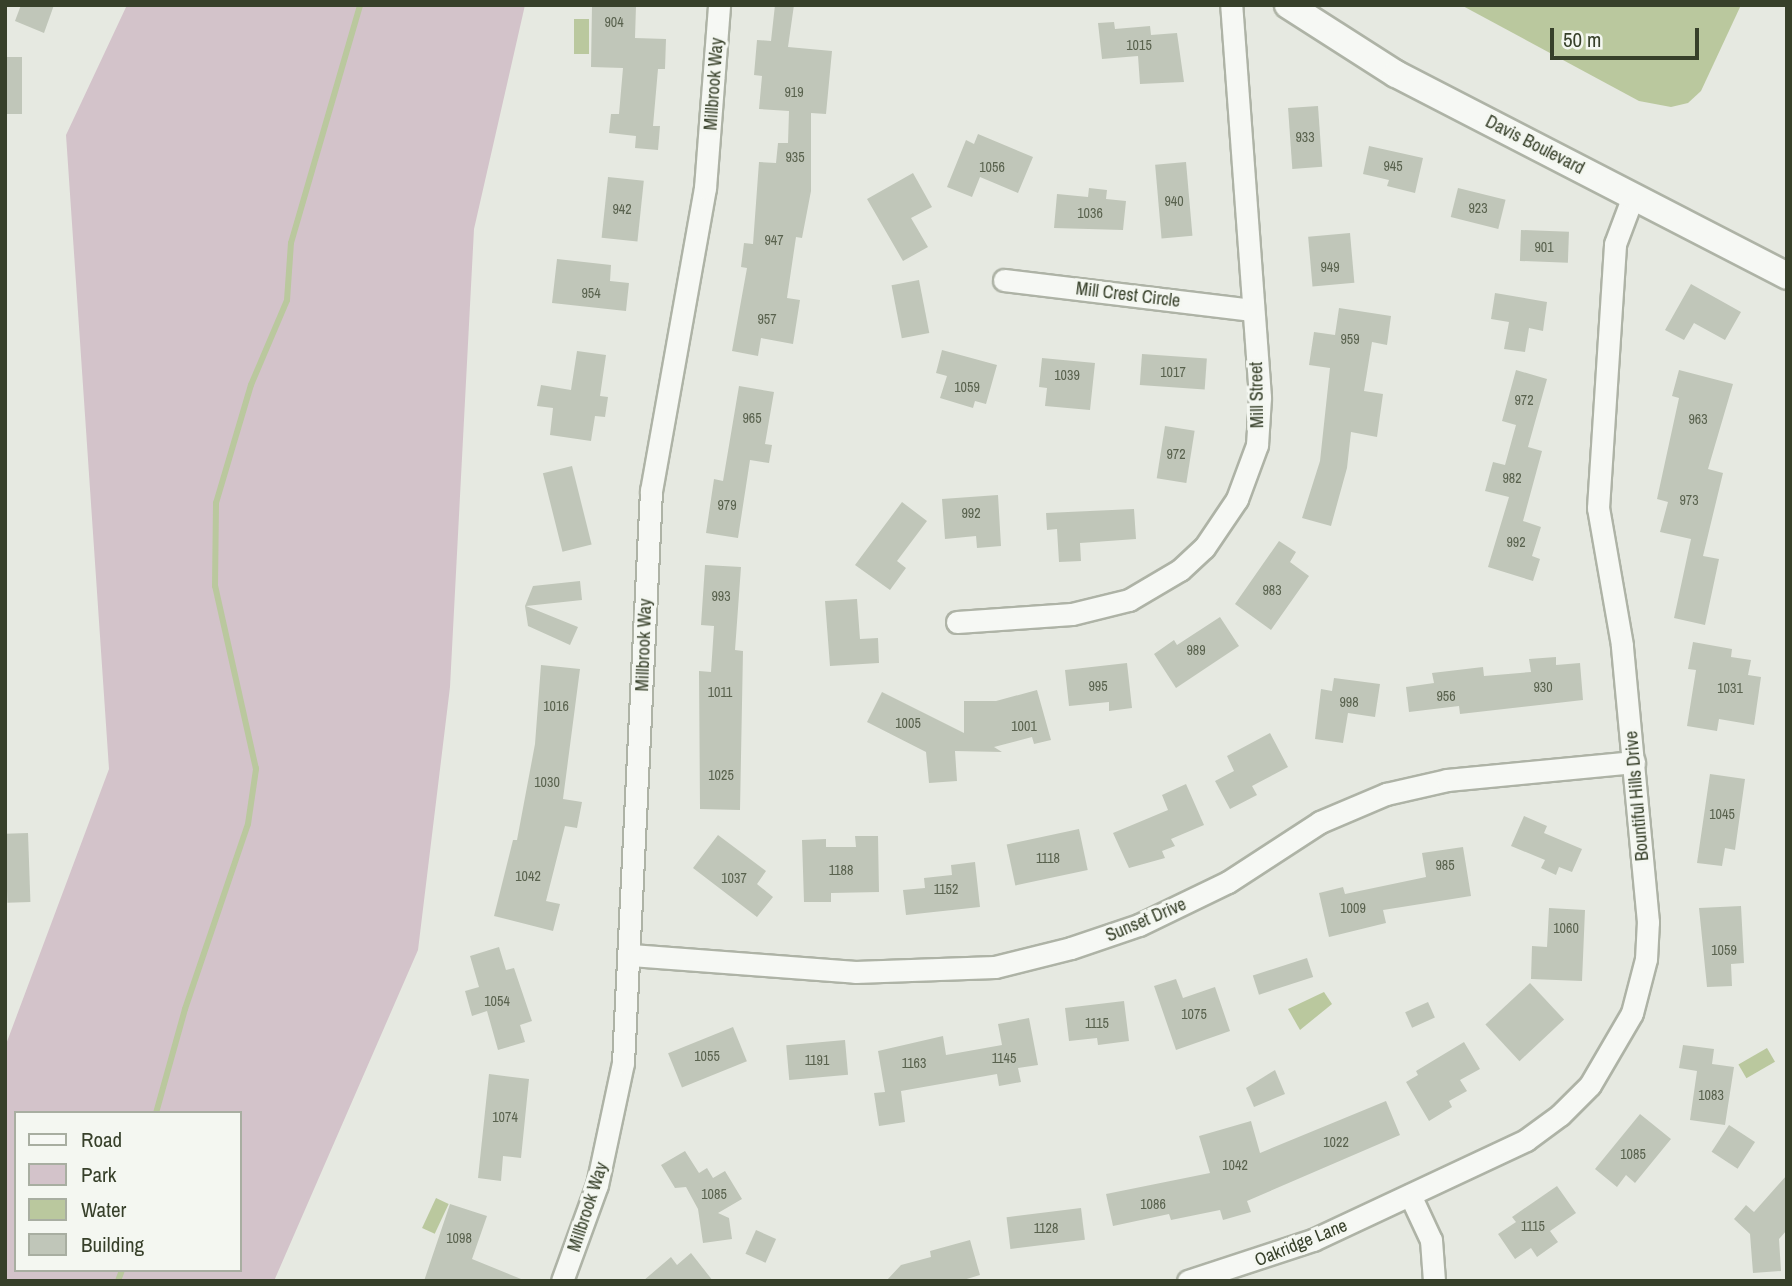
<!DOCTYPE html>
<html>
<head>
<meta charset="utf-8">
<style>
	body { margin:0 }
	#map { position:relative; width:1792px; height:1286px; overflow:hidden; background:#e6e9e1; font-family:"Archivo Narrow",sans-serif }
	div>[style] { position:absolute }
	.green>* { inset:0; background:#d3c3ca }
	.water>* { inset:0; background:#bac89e; transform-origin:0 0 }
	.stream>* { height:6px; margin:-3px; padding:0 3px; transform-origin:3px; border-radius:3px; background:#bac89e }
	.building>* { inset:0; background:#c0c6b9; transform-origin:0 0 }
	.roads { filter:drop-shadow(2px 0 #aeb3a6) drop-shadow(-2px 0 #aeb3a6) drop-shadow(0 2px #aeb3a6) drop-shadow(0 -2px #aeb3a6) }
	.minor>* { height:21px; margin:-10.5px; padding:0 10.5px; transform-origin:10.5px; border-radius:10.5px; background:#f6f8f4 }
	.tertiary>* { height:26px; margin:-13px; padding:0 13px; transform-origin:13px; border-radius:13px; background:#f6f8f4 }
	span { translate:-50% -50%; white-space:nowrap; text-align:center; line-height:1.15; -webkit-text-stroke:6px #f4f7f1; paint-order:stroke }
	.number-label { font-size:14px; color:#59624e }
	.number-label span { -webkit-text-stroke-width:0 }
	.street-label { font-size:18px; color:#37402a }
	.frame { position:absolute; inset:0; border:7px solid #37402a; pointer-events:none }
	.legend { position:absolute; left:14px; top:1111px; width:228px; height:161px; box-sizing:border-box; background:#f4f7f1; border:2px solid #a8aea1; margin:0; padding:9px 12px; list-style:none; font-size:21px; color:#37402a }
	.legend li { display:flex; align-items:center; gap:14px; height:35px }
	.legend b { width:35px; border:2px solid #a8aea1 }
	.scale { position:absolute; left:1550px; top:28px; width:149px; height:32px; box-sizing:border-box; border:4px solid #37402a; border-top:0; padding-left:9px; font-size:21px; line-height:24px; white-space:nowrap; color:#37402a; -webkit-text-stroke:5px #f4f7f1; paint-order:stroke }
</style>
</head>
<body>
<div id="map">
	<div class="green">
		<div style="clip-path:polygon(evenodd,127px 5px,525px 5px,474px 229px,450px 687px,418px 950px,274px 1281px,5px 1281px,5px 1047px,109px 769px,66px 135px,127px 5px,16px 1113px,240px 1113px,240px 1270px,16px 1270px,16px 1113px)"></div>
	</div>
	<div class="water">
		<div style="clip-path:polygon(1461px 5px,1741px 5px,1701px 91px,1688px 103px,1671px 107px,1639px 101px)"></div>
		<div style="left:574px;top:19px;width:15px;height:35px"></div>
		<div style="clip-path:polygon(1324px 992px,1332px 1004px,1300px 1030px,1288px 1009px)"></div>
		<div style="left:1767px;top:1048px;width:16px;height:33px;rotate:60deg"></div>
		<div style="left:436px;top:1198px;width:14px;height:33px;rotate:25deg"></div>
	</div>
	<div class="stream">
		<div style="left:156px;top:1113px;width:108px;rotate:-74.4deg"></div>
		<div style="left:185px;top:1009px;width:195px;rotate:-71.2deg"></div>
		<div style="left:248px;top:824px;width:56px;rotate:-81.7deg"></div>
		<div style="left:256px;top:769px;width:188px;rotate:-102.6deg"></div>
		<div style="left:215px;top:586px;width:83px;rotate:-89.3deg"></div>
		<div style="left:216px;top:503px;width:123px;rotate:-73.5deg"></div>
		<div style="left:251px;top:385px;width:92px;rotate:-67deg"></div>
		<div style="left:287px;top:300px;width:57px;rotate:-86deg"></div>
		<div style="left:291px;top:243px;width:248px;rotate:-73.8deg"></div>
		<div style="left:118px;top:1281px;width:12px;rotate:-70deg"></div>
	</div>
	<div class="building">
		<div style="clip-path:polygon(21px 5px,54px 5px,44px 33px,15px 21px)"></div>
		<div style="clip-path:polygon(592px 5px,636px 6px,635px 38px,666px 39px,665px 69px,658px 69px,653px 126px,660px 126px,658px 150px,635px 148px,636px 136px,609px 133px,611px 114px,619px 114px,623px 68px,591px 67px)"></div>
		<div style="clip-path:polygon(775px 5px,794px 5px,788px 47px,832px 51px,826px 114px,811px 113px,811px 191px,802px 238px,796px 237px,787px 298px,800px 300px,793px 344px,761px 338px,758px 356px,732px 351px,747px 268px,741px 267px,744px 243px,753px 244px,759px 162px,776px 163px,778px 143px,788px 143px,789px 111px,759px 109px,762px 76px,754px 75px,757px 40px,771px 41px)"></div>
		<div style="clip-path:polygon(1114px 22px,1115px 29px,1150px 26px,1151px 35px,1177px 33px,1184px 82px,1140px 84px,1138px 56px,1102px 59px,1098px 23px)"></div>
		<div style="left:22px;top:57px;width:57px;height:17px;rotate:90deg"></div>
		<div style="left:1318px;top:106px;width:61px;height:30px;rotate:86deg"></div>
		<div style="clip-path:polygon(978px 134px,1033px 157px,1018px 193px,980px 177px,972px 197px,947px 187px,966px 140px,974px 144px)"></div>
		<div style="clip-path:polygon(1369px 146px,1423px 158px,1415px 193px,1387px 186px,1389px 180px,1363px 174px)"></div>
		<div style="left:1186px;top:162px;width:74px;height:31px;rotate:85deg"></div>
		<div style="clip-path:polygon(913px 173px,932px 207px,911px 218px,928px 247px,903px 261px,867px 199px)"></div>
		<div style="left:608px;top:177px;width:36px;height:61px;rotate:6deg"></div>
		<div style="clip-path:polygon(1089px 188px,1107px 190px,1106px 199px,1126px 201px,1123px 230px,1054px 228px,1057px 194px,1088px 197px)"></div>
		<div style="left:1458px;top:188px;width:49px;height:30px;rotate:14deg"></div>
		<div style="left:1521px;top:230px;width:48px;height:31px;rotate:2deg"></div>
		<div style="left:1350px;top:233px;width:50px;height:42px;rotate:85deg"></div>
		<div style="clip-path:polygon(557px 259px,611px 265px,610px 281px,629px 283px,626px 311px,552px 303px)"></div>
		<div style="left:919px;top:280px;width:54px;height:28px;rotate:79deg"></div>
		<div style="clip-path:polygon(1691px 284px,1741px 312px,1725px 340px,1694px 323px,1684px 340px,1665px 330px)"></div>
		<div style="clip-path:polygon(1495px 293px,1547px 302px,1543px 331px,1529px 328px,1525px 352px,1504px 349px,1509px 322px,1491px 319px)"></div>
		<div style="clip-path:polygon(1339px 308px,1391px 316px,1387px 345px,1372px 342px,1364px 391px,1383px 394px,1377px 437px,1351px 432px,1347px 468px,1331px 526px,1302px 518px,1320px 461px,1330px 368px,1309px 365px,1314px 332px,1335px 335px)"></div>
		<div style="clip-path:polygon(942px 350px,997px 365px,986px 404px,975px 401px,973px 408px,940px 398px,947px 376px,936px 373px)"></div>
		<div style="clip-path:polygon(577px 351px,606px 355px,600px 396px,608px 397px,605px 417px,595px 416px,591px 441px,550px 435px,553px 408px,537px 406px,541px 385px,571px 390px)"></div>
		<div style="left:1142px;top:354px;width:65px;height:31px;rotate:4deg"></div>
		<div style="clip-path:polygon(1042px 358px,1095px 363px,1090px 410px,1045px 406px,1047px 388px,1039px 387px)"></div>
		<div style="clip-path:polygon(1516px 370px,1547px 379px,1528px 447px,1542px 451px,1523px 521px,1541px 527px,1532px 556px,1540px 559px,1533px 581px,1488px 567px,1509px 497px,1485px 491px,1493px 462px,1505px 465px,1516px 425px,1502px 421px)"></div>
		<div style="clip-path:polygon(1679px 370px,1733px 384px,1708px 469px,1723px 473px,1703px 556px,1719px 559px,1705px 625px,1674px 618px,1691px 539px,1660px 532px,1668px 502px,1657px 499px,1679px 398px,1672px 396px)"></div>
		<div style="clip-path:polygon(739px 386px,774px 392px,765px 444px,772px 445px,769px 463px,750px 460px,738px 538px,706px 533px,714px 479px,723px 481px)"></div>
		<div style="left:1165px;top:426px;width:30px;height:53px;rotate:9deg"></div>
		<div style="left:572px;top:466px;width:81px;height:30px;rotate:76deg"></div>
		<div style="clip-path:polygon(998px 495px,1001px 546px,977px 548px,976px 536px,945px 539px,942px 499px)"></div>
		<div style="clip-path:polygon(902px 502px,927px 521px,897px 561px,906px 568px,890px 590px,855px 565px)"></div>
		<div style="clip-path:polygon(1134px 509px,1136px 539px,1080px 543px,1081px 561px,1059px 562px,1057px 529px,1047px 530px,1046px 513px)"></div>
		<div style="clip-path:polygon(1279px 541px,1296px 552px,1290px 562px,1309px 576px,1271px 630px,1235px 604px)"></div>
		<div style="clip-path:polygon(705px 565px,741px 567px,735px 650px,743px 651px,740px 810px,700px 809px,699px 671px,711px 672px,714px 626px,701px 625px)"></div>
		<div style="clip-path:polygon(580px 581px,582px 600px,526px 606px,578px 627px,570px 645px,528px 626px,525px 606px,533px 586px)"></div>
		<div style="clip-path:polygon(857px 599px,860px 639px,878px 638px,879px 663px,830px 666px,825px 601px)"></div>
		<div style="clip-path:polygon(1220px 617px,1239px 646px,1176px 688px,1154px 654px,1174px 640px,1177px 645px)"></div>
		<div style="clip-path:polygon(1693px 642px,1732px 649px,1731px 657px,1751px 660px,1748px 675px,1761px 677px,1754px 725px,1719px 719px,1717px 731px,1687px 726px,1696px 670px,1688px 669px)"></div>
		<div style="clip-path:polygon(1556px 657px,1556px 665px,1580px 663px,1583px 700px,1460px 714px,1459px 706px,1409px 712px,1406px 687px,1434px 683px,1432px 673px,1483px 667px,1484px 676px,1531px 672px,1529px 659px)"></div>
		<div style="clip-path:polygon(1127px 663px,1132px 708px,1109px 711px,1109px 702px,1069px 706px,1065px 670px)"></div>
		<div style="clip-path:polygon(541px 665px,580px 669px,563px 799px,582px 802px,577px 828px,565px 826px,546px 901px,560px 904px,553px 931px,494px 916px,513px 840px,517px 840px,535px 744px)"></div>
		<div style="clip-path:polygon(1334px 678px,1380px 684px,1375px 717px,1348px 713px,1343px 743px,1315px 739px,1321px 689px,1332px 691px)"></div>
		<div style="clip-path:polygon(1037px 690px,1051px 740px,1034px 744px,1032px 737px,994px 747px,1002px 752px,955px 751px,957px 781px,929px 783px,926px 752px,867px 722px,882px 692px,964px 733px,964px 701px,996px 701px)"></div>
		<div style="clip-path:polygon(1270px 733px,1288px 767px,1252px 786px,1257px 795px,1230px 809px,1215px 781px,1234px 771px,1227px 756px)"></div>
		<div style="clip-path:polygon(1710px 774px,1745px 779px,1735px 850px,1725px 848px,1722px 866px,1697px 863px)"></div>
		<div style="clip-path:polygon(1186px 784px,1204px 825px,1171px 839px,1175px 846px,1162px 851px,1165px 858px,1129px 868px,1113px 833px,1168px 810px,1162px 795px)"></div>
		<div style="clip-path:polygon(1524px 816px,1547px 826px,1544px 833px,1582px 849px,1572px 872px,1559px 867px,1556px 875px,1541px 868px,1545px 860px,1511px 846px)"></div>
		<div style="left:1079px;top:829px;width:42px;height:74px;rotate:78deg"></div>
		<div style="left:28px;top:833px;width:69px;height:23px;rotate:88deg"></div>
		<div style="clip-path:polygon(718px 835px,766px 871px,757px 884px,773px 897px,757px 917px,693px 868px)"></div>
		<div style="clip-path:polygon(855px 836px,878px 836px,879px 892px,831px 893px,831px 902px,804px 902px,802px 840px,826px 839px,826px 847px,856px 847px)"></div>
		<div style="clip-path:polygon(1463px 847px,1471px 896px,1383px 910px,1386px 923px,1329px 937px,1319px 893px,1343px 887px,1345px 894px,1426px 877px,1422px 853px)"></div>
		<div style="clip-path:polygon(975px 862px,980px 907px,906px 915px,903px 890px,925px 888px,924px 878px,952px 875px,951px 865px)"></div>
		<div style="clip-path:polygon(1741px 906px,1744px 963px,1731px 964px,1732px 986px,1707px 987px,1699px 908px)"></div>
		<div style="clip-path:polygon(1549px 908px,1585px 910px,1582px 981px,1531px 979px,1532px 946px,1547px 947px)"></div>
		<div style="clip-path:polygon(499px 947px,506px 970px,514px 968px,532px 1021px,520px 1025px,525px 1042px,498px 1050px,487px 1011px,472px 1016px,465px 991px,479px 987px,470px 956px)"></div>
		<div style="left:1307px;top:958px;width:20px;height:57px;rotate:72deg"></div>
		<div style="clip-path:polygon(1176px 979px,1183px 998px,1215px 987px,1230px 1031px,1176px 1050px,1154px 986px)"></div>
		<div style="left:1530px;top:983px;width:50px;height:61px;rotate:47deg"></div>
		<div style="clip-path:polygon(1124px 1001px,1129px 1041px,1098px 1045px,1097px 1038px,1069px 1041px,1065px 1008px)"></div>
		<div style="left:1428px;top:1002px;width:17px;height:25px;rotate:66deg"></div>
		<div style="clip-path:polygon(1029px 1018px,1038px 1065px,1018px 1068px,1021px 1082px,999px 1086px,997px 1074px,901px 1091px,905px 1122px,879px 1126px,874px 1093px,885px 1092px,878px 1051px,943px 1036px,946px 1055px,1002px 1045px,998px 1024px)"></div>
		<div style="left:733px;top:1027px;width:37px;height:70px;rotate:68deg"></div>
		<div style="left:845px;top:1040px;width:35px;height:59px;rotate:85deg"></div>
		<div style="clip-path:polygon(1464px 1042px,1480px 1069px,1460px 1080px,1467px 1091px,1449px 1101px,1452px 1107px,1429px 1121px,1406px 1082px,1418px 1075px,1416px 1071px)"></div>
		<div style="clip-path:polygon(1683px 1045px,1714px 1049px,1712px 1064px,1734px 1067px,1725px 1125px,1690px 1120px,1697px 1071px,1679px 1068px)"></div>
		<div style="clip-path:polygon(1275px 1070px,1285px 1094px,1254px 1107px,1246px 1088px)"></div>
		<div style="clip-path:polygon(489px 1074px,529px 1079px,521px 1158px,503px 1156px,501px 1181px,478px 1178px)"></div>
		<div style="clip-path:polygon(1386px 1101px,1400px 1135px,1247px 1201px,1251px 1212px,1223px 1220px,1220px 1210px,1171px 1220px,1169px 1214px,1113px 1226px,1106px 1194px,1210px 1173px,1199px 1136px,1251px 1121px,1260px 1153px)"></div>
		<div style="clip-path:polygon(1640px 1114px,1671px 1139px,1635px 1183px,1626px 1175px,1617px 1187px,1595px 1169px)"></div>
		<div style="left:1729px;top:1125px;width:31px;height:32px;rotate:33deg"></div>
		<div style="clip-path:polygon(685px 1151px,699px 1173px,707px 1168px,713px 1178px,725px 1171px,742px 1199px,718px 1213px,729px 1218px,732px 1239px,703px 1243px,698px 1209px,686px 1187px,675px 1188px,661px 1165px)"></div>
		<div style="clip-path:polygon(1787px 1175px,1787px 1230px,1779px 1239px,1781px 1271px,1753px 1273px,1750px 1234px,1734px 1219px,1746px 1205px,1754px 1212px)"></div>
		<div style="clip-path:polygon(1557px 1186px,1576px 1213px,1550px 1231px,1558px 1242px,1537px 1257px,1531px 1248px,1515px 1259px,1498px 1234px,1516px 1222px,1512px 1217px)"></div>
		<div style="clip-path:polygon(450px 1204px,487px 1216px,472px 1259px,526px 1281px,424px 1281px)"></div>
		<div style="left:1081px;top:1208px;width:32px;height:75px;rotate:83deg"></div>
		<div style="left:756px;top:1230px;width:22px;height:26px;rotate:24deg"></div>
		<div style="clip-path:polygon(970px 1240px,980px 1275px,960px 1281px,886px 1281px,901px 1265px,931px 1257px,930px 1251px)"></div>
		<div style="clip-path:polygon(691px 1253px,713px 1281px,643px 1281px,671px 1257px,677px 1265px)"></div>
	</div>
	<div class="roads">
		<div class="minor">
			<div style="left:1004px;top:280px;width:250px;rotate:6.9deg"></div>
			<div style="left:957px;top:622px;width:115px;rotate:-4deg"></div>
			<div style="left:1072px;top:614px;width:59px;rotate:-13.8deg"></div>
			<div style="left:1129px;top:600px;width:59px;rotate:-30.5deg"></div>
			<div style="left:1180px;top:570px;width:33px;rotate:-43deg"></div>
			<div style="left:1204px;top:548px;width:59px;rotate:-56deg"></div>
			<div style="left:1237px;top:499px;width:58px;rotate:-69.7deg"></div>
			<div style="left:1257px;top:445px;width:48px;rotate:-86.4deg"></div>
			<div style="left:1260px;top:397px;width:393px;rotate:-94.2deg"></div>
			<div style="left:631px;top:955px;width:225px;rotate:4.3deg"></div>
			<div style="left:855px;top:972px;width:140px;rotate:-2deg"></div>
			<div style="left:995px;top:967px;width:78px;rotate:-14deg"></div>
			<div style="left:1071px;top:948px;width:72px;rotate:-18.7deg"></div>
			<div style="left:1139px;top:925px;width:99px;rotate:-25.8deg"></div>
			<div style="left:1228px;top:882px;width:110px;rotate:-33.1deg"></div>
			<div style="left:1320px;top:822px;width:72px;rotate:-23deg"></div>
			<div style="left:1386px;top:794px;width:63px;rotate:-12.9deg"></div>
			<div style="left:1447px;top:780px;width:188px;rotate:-5.5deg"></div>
			<div style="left:1410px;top:1195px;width:50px;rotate:65deg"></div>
			<div style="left:1431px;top:1240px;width:41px;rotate:85.8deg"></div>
			<div style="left:562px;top:1281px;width:102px;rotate:-70deg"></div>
			<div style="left:597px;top:1185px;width:125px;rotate:-78deg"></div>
			<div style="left:623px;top:1063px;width:573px;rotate:-87.2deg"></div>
			<div style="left:651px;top:491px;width:308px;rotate:-79.9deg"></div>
			<div style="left:705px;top:188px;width:184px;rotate:-85.6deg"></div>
			<div style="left:1188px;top:1281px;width:132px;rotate:-18.2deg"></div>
			<div style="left:1313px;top:1240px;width:235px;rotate:-25.1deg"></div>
			<div style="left:1526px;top:1140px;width:42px;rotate:-36.3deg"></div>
			<div style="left:1560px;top:1115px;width:42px;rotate:-45deg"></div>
			<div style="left:1590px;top:1085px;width:83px;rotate:-59.7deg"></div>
			<div style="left:1632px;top:1013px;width:56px;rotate:-75.5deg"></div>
			<div style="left:1646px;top:959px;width:37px;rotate:-87deg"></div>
			<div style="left:1648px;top:922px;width:278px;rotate:-95.4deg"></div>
			<div style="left:1622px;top:645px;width:139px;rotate:-99.9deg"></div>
			<div style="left:1598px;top:508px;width:265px;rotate:-86.3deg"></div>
			<div style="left:1615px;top:244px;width:51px;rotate:-69.4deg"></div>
		</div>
		<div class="tertiary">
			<div style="left:1288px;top:5px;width:128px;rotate:32.6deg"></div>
			<div style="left:1396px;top:74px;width:440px;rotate:27.3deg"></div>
		</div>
	</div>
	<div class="number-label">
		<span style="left:614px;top:22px">904</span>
		<span style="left:1139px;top:45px">1015</span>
		<span style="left:794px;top:92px">919</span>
		<span style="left:1305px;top:137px">933</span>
		<span style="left:795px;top:157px">935</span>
		<span style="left:1393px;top:166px">945</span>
		<span style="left:992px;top:167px">1056</span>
		<span style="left:1174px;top:201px">940</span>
		<span style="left:1478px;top:208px">923</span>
		<span style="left:622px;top:209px">942</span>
		<span style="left:1090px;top:213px">1036</span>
		<span style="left:774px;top:240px">947</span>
		<span style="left:1544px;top:247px">901</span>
		<span style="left:1330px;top:267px">949</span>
		<span style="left:591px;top:293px">954</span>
		<span style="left:767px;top:319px">957</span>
		<span style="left:1350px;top:339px">959</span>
		<span style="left:1173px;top:372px">1017</span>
		<span style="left:1067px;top:375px">1039</span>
		<span style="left:967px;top:387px">1059</span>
		<span style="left:1524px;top:400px">972</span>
		<span style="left:752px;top:418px">965</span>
		<span style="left:1698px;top:419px">963</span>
		<span style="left:1176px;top:454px">972</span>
		<span style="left:1512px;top:478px">982</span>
		<span style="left:1689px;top:500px">973</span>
		<span style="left:727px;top:505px">979</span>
		<span style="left:971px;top:513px">992</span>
		<span style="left:1516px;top:542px">992</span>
		<span style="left:1272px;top:590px">983</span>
		<span style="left:721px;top:596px">993</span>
		<span style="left:1196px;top:650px">989</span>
		<span style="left:1098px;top:686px">995</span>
		<span style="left:1543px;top:687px">930</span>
		<span style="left:1730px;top:688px">1031</span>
		<span style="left:720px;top:692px">1011</span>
		<span style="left:1446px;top:696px">956</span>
		<span style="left:1349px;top:702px">998</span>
		<span style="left:556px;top:706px">1016</span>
		<span style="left:908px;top:723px">1005</span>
		<span style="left:1024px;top:726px">1001</span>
		<span style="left:721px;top:775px">1025</span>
		<span style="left:547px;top:782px">1030</span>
		<span style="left:1722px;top:814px">1045</span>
		<span style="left:1048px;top:858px">1118</span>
		<span style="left:1445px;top:865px">985</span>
		<span style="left:841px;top:870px">1188</span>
		<span style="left:528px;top:876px">1042</span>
		<span style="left:734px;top:878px">1037</span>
		<span style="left:946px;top:889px">1152</span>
		<span style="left:1353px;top:908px">1009</span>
		<span style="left:1566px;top:928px">1060</span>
		<span style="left:1724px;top:950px">1059</span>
		<span style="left:497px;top:1001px">1054</span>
		<span style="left:1194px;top:1014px">1075</span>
		<span style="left:1097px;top:1023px">1115</span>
		<span style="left:707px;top:1056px">1055</span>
		<span style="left:1004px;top:1058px">1145</span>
		<span style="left:817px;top:1060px">1191</span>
		<span style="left:914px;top:1063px">1163</span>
		<span style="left:1711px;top:1095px">1083</span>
		<span style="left:505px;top:1117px">1074</span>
		<span style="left:1336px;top:1142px">1022</span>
		<span style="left:1633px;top:1154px">1085</span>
		<span style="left:1235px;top:1165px">1042</span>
		<span style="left:714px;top:1194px">1085</span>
		<span style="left:1153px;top:1204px">1086</span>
		<span style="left:1533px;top:1226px">1115</span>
		<span style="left:1046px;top:1228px">1128</span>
		<span style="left:459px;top:1238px">1098</span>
	</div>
	<div class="street-label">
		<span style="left:714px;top:84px;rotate:-86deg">Millbrook Way</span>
		<span style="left:1535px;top:145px;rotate:27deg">Davis Boulevard</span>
		<span style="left:1128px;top:295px;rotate:7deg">Mill Crest Circle</span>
		<span style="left:1257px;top:395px;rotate:-91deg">Mill Street</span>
		<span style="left:644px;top:645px;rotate:-88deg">Millbrook Way</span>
		<span style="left:1637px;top:796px;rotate:-95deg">Bountiful Hills Drive</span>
		<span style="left:1146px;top:920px;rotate:-23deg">Sunset Drive</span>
		<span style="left:588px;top:1207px;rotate:-72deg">Millbrook Way</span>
		<span style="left:1301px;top:1243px;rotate:-22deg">Oakridge Lane</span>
	</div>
	<div class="frame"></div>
	<ul class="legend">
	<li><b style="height:9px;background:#f6f8f4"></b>Road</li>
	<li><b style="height:19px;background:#d3c3ca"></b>Park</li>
	<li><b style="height:19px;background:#bac89e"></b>Water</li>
	<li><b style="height:19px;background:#c0c6b9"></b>Building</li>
	</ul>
	<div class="scale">50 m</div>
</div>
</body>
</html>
